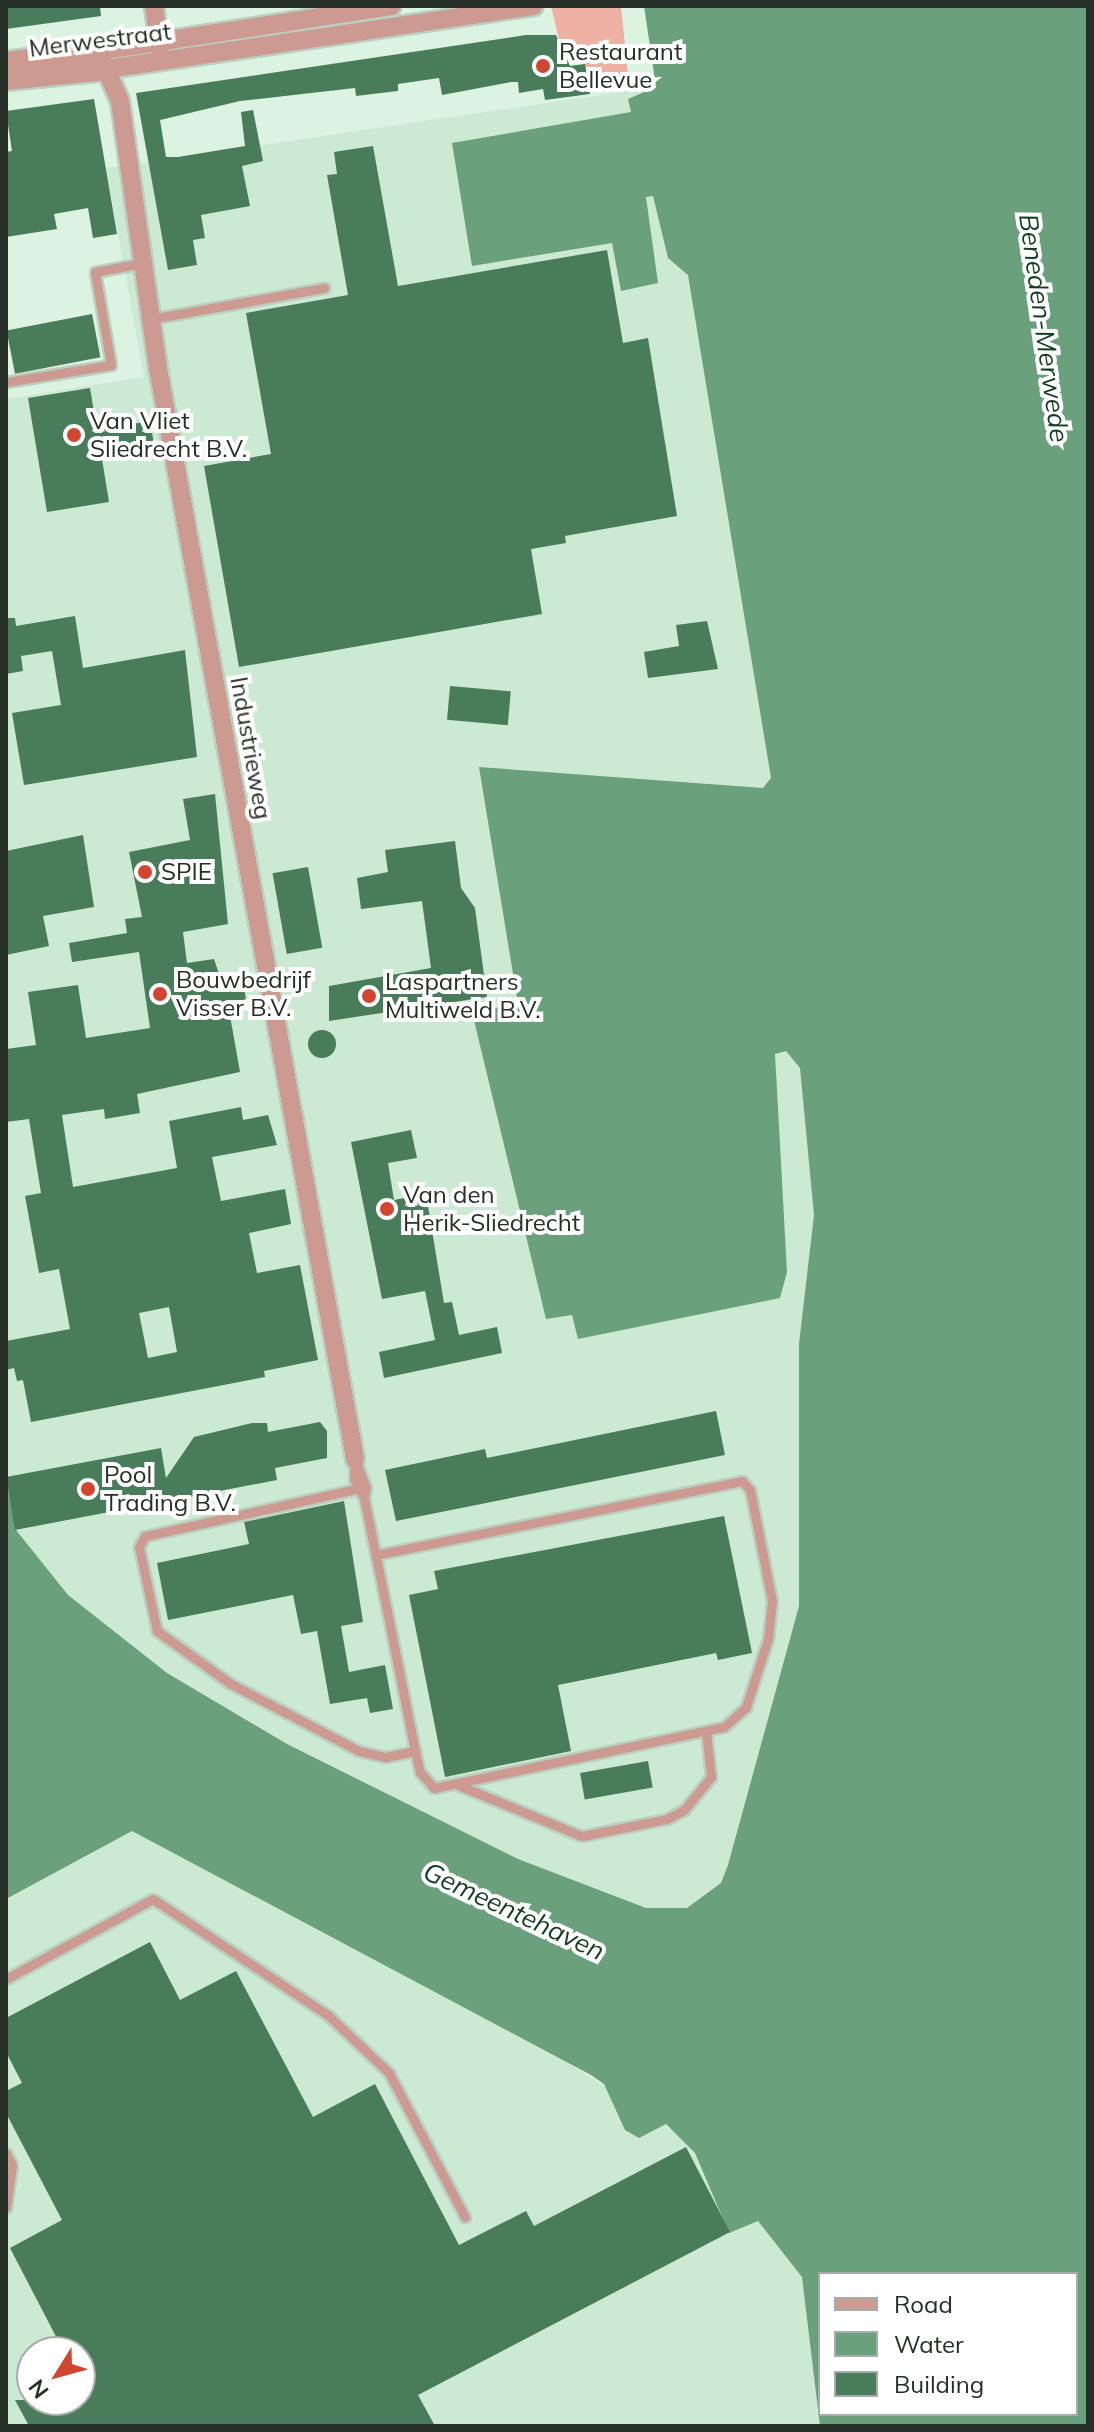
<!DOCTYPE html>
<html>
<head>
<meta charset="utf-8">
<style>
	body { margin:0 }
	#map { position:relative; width:1094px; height:2432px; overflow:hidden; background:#dcf3e2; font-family:Mulish,sans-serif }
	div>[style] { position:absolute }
	.built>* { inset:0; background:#cce9d4 }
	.green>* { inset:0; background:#efb0a4 }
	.water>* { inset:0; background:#6ba07c }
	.building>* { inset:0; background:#497c5a; transform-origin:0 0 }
	.round { border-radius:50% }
	.roads { filter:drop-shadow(2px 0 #bbd0c1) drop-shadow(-2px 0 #bbd0c1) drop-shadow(0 2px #bbd0c1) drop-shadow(0 -2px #bbd0c1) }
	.service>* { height:9px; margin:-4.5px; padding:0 4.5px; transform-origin:4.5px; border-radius:4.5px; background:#cc9a91 }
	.minor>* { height:18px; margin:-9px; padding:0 9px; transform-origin:9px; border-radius:9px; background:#cc9a91 }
	.tertiary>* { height:22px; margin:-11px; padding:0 11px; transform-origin:11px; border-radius:11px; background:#cc9a91 }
	.dots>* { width:22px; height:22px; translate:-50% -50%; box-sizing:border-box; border:4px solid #fff; border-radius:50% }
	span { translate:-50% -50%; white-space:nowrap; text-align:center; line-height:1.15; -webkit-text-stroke:8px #fff; paint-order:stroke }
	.street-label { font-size:24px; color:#262f28 }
	.poi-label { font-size:24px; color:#262f28 }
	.left { translate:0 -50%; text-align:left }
	.water-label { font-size:26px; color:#143d24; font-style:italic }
	.frame { position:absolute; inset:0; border:8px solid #262f28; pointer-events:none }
	.legend { position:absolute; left:818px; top:2272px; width:260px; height:144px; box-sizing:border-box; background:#fff; border:2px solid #a8aca9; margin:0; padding:10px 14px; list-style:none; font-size:24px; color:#262f28 }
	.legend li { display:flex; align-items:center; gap:16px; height:40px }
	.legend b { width:40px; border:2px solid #a8aca9 }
	.north { position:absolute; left:16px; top:2336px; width:80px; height:80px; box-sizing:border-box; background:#fff; border:2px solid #a8aca9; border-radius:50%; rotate:233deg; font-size:22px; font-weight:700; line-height:32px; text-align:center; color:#262f28 }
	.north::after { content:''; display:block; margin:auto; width:28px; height:36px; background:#d14531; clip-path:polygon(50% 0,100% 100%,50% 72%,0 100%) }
</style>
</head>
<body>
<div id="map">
	<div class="built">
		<div style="clip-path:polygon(729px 76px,814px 727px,838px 1683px,724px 1933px,631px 1932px,86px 1665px,6px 1569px,6px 399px,144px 377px,106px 168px)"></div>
		<div style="clip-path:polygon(evenodd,159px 1796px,831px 2234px,820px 2274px,820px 2414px,840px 2426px,6px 2426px,6px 1856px,159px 1796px,32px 2352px,80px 2352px,80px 2400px,32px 2400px,32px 2352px)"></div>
	</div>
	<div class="green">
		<div style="clip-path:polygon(551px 6px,621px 6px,629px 85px,607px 92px,588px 88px,580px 56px,564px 60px)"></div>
	</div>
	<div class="water">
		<div style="clip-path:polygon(evenodd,644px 6px,1088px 6px,1088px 2426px,820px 2426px,802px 2277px,758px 2221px,729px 2233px,695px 2153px,666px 2124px,639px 2138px,625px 2130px,604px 2084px,591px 2075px,132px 1831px,6px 1899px,6px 1480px,16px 1530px,68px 1595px,167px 1673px,287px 1744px,518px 1859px,646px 1908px,687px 1908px,721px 1883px,728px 1865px,799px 1606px,799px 1344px,814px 1215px,800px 1068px,786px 1051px,775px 1054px,787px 1272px,780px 1298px,578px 1339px,572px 1315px,546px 1319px,472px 1012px,518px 1004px,479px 767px,763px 788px,771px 778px,688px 275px,668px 258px,653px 196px,646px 197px,658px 283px,621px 291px,612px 243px,472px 266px,452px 143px,631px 112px,628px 99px,656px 87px,644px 6px,820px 2274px,1076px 2274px,1076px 2414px,820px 2414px,820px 2274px)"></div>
	</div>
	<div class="building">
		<div style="clip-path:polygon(6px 6px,100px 6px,101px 16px,6px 29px)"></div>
		<div style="clip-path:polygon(526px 35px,556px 35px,570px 66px,585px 64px,590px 94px,545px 100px,543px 89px,519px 93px,518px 82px,511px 82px,442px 95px,439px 78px,398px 84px,398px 91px,356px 96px,355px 88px,240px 101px,160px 120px,166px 157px,178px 157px,245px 146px,241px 112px,253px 110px,263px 161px,242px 166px,250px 206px,201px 215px,205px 238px,193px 240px,197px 265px,168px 270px,136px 93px)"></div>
		<div style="clip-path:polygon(94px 99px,117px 234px,93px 238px,88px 208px,54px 214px,57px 229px,6px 237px,6px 152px,12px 151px,6px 111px)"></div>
		<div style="clip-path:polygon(373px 146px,398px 286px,607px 250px,623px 343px,648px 338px,677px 516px,565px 536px,566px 543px,531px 549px,542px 614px,239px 667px,204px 466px,271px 454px,246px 313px,348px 295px,327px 175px,337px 174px,334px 152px)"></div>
		<div style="left:92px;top:314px;width:44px;height:87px;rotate:79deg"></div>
		<div style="clip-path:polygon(90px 388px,97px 430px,150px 421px,154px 444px,101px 453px,109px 502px,47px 512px,28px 398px)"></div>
		<div style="clip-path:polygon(75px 616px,83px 668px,185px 650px,197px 757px,24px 785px,12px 713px,61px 705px,52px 651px,21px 656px,23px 671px,6px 674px,6px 618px,15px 618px,16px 626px)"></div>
		<div style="clip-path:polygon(707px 621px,718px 669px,648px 678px,644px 652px,679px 646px,676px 625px)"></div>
		<div style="left:450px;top:686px;width:61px;height:34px;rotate:5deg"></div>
		<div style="clip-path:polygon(evenodd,215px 794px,228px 924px,183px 932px,187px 963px,214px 959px,224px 989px,244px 986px,247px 1008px,229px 1010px,240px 1072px,137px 1094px,140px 1113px,105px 1119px,104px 1109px,62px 1115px,73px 1187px,177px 1168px,169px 1121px,241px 1107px,243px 1120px,268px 1115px,277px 1145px,212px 1157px,221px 1201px,285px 1189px,291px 1224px,249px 1233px,257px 1273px,300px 1265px,318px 1360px,264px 1371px,265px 1377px,31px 1422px,23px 1380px,17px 1381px,14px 1368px,6px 1370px,6px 1341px,70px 1329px,59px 1269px,39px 1273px,25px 1196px,41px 1193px,29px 1119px,6px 1122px,6px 1049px,36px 1045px,28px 992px,78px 985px,86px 1038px,150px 1028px,139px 952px,72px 962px,69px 943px,127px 933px,125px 919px,142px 917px,129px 852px,190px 840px,183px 799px,215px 794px,169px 1307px,177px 1352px,148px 1358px,139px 1313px,169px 1307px)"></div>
		<div style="clip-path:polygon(83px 835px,94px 907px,43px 916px,49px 946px,6px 955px,6px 851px)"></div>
		<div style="clip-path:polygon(455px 841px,461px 888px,475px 908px,487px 997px,329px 1021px,329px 986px,431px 968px,422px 901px,361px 909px,357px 878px,388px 872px,385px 850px)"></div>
		<div style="left:308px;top:867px;width:82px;height:36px;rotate:80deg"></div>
		<div class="round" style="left:308px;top:1030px;width:28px;height:28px"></div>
		<div style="clip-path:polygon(411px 1130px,417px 1158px,388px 1163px,394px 1200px,426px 1194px,444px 1303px,452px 1302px,459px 1335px,497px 1327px,502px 1353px,384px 1378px,379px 1352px,435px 1340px,425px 1291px,382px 1299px,351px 1142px)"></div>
		<div style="clip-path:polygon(716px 1411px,725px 1455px,396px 1521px,385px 1470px,485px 1449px,487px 1458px)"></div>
		<div style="clip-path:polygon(320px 1422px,327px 1431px,327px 1458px,275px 1468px,277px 1480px,15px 1530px,6px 1477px,161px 1448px,166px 1478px,194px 1437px,252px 1423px,267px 1423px,268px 1432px)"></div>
		<div style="clip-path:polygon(344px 1501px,363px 1622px,341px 1626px,349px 1672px,385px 1665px,393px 1709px,370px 1713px,367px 1698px,330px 1704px,317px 1631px,301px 1634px,293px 1595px,168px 1620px,157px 1563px,249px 1544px,244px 1522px)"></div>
		<div style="clip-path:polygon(724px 1516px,752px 1653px,718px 1660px,716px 1653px,558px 1685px,571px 1751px,445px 1777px,409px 1595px,438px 1589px,434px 1571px)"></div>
		<div style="left:648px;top:1761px;width:27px;height:69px;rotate:80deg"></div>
		<div style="clip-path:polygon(150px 1942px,180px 2000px,236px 1971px,313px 2117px,375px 2084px,459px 2245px,526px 2211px,534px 2226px,686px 2147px,730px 2232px,418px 2395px,435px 2426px,29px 2426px,15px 2400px,80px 2400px,80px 2352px,64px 2352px,10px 2248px,62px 2220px,6px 2113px,6px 2091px,22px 2083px,6px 2052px,6px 2018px)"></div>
	</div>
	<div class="roads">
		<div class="service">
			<div style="left:151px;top:319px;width:176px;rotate:-10.2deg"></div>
			<div style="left:6px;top:382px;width:106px;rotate:-9.2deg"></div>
			<div style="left:111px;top:365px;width:94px;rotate:-99.8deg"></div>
			<div style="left:95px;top:272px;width:48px;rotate:-10.8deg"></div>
			<div style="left:355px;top:1459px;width:30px;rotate:69deg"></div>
			<div style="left:366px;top:1487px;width:11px;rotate:100deg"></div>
			<div style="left:364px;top:1498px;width:21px;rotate:-118deg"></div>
			<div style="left:354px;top:1479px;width:20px;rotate:-87deg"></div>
			<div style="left:356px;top:1489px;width:216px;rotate:167.4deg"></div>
			<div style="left:145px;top:1536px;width:13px;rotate:119deg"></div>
			<div style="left:139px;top:1547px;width:86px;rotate:77.9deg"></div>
			<div style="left:157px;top:1631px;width:91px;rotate:35.6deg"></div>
			<div style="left:231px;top:1684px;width:144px;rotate:27.6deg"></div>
			<div style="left:359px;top:1751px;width:28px;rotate:13deg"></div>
			<div style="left:386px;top:1757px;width:30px;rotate:-12deg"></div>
			<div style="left:364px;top:1498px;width:131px;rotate:78.5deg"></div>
			<div style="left:390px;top:1626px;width:127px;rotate:78.7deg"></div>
			<div style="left:415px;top:1751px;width:22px;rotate:77deg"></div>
			<div style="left:420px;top:1772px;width:21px;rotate:49deg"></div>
			<div style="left:434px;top:1788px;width:296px;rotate:-11.9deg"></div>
			<div style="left:724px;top:1727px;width:30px;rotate:-42deg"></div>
			<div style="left:746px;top:1707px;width:71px;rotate:-72.1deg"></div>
			<div style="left:768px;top:1639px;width:38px;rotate:-84deg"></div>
			<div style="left:772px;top:1601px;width:113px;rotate:-101.2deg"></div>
			<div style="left:750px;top:1490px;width:12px;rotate:-132deg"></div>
			<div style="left:742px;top:1481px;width:374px;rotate:168.6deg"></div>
			<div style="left:458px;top:1785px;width:134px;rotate:22.4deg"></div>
			<div style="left:582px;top:1836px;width:87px;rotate:-11.3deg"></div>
			<div style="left:667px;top:1819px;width:19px;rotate:-28deg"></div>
			<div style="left:684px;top:1810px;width:43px;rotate:-50.7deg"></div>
			<div style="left:711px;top:1777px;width:45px;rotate:-96.3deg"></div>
			<div style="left:6px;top:1979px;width:167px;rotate:-28.6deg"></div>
			<div style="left:153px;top:1899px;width:211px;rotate:33.6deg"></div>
			<div style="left:329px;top:2016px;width:83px;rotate:43.5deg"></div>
			<div style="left:389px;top:2073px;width:163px;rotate:62.2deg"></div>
			<div style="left:6px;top:2153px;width:13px;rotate:63deg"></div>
			<div style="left:12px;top:2165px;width:43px;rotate:97.9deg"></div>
		</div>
		<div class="minor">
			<div style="left:154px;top:6px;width:45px;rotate:82.4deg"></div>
			<div style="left:92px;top:52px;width:303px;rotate:-8.7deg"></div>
			<div style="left:101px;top:58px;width:47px;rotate:66.2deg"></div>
			<div style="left:120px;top:101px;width:270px;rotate:81.9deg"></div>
			<div style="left:158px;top:368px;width:1109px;rotate:79.76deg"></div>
			<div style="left:107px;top:69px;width:431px;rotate:-8.4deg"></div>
		</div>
		<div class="tertiary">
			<div style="left:6px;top:63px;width:87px;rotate:-7.3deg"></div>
			<div style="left:6px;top:79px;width:101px;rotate:-5.7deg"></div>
		</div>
	</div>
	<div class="dots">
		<div style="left:543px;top:66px;background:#d14531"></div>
		<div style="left:74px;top:435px;background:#d14531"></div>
		<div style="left:145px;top:872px;background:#d14531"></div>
		<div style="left:160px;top:994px;background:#d14531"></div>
		<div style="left:369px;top:996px;background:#d14531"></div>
		<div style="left:387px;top:1209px;background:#d14531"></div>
		<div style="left:88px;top:1489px;background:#d14531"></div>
	</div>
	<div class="street-label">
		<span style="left:100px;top:40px;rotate:-7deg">Merwestraat</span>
		<span style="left:251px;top:748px;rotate:80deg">Industrieweg</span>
	</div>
	<div class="poi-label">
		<span class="left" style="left:559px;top:66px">Restaurant<br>Bellevue</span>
		<span class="left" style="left:90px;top:435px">Van Vliet<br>Sliedrecht B.V.</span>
		<span class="left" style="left:161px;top:872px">SPIE</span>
		<span class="left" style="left:176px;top:994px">Bouwbedrijf<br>Visser B.V.</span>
		<span class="left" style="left:385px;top:996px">Laspartners<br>Multiweld B.V.</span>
		<span class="left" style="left:403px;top:1209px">Van den<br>Herik-Sliedrecht</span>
		<span class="left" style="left:104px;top:1489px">Pool<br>Trading B.V.</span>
	</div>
	<div class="water-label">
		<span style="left:1044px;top:328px;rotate:82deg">Beneden-Merwede</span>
		<span style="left:514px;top:1911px;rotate:25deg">Gemeentehaven</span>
	</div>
	<div class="frame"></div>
	<ul class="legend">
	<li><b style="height:10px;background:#cc9a91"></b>Road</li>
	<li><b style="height:22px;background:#6ba07c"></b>Water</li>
	<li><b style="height:22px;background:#497c5a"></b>Building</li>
	</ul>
	<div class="north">N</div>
</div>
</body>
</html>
